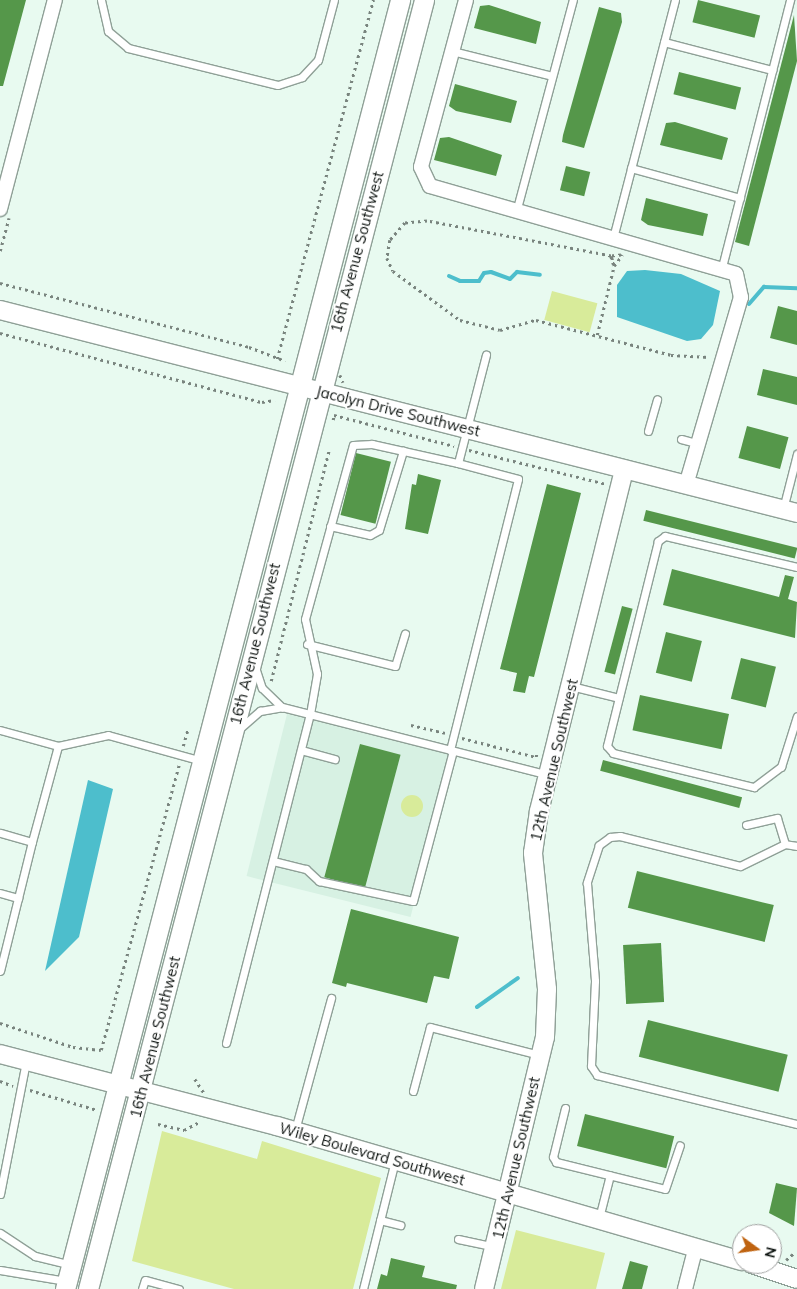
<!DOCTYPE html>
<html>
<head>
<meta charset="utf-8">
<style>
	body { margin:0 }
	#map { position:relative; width:797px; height:1289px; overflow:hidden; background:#e8faf0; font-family:Mulish,sans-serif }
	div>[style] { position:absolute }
	.built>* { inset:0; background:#d7f1e3; transform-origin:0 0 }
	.green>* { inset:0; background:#d8eb9a; transform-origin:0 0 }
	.round { border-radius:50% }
	.water>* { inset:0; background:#4dbecc }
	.stream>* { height:4px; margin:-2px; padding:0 2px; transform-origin:2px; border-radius:2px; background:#4dbecc }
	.building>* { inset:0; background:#55974a; transform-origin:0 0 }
	.path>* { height:2.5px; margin-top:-1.25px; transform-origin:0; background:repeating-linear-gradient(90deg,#79847e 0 2.5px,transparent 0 6.5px) }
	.roads { filter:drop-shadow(1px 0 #8fa097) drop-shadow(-1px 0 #8fa097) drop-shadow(0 1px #8fa097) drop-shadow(0 -1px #8fa097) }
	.service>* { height:7px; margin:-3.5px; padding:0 3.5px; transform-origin:3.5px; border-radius:3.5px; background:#fff }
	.minor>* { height:14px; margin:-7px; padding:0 7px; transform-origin:7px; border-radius:7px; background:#fff }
	.tertiary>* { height:18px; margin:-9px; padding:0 9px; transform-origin:9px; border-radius:9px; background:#fff }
	.secondary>* { height:19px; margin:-9.5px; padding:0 9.5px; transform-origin:9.5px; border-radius:9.5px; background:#fff }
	span { translate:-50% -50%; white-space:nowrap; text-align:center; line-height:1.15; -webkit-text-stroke:4px #fff; paint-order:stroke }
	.street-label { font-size:15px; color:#0f1512 }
	.north { position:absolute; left:732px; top:1224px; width:50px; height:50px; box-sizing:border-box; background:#fff; border:1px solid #9fa1a0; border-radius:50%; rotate:104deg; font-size:14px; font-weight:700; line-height:20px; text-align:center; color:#0f1512 }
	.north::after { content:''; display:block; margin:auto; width:18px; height:22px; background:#bf6310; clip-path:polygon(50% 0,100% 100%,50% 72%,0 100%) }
</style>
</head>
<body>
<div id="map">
	<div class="built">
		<div style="left:287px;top:714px;width:169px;height:167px;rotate:14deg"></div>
	</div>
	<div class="green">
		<div style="left:552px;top:291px;width:47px;height:30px;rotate:15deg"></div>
		<div class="round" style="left:401px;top:795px;width:22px;height:22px"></div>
		<div style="clip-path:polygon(162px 1131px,257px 1159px,262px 1141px,381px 1178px,353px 1289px,234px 1289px,132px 1261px)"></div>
		<div style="clip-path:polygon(516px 1230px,605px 1253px,596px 1289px,501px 1289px)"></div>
	</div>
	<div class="water">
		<div style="clip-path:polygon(645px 270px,681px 274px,720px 291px,713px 325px,701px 339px,687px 341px,617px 317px,617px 285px,627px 271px)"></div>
		<div style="clip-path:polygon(88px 780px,113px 789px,79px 937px,45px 971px)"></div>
	</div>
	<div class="stream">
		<div style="left:449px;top:276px;width:12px;rotate:24deg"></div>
		<div style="left:460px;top:281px;width:19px"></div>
		<div style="left:479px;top:281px;width:9px;rotate:-58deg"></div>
		<div style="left:484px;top:273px;width:7px;rotate:-8deg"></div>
		<div style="left:491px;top:272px;width:20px;rotate:20deg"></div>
		<div style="left:510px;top:279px;width:10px;rotate:-45deg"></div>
		<div style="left:517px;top:272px;width:23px;rotate:7deg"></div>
		<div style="left:749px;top:304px;width:23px;rotate:-49deg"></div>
		<div style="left:764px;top:287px;width:33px;rotate:2deg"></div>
		<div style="left:477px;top:1007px;width:50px;rotate:-35.3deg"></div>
	</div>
	<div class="building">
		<div style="clip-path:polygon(0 0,26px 0,3px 86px,0 86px)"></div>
		<div style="left:698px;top:0;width:64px;height:23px;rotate:14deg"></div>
		<div style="clip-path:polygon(489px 5px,541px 22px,536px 44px,474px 28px,480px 6px)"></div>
		<div style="clip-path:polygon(599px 7px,621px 13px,622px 22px,584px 148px,562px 142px,563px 135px)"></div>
		<div style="clip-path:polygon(794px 15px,797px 61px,749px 246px,735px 242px)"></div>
		<div style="left:679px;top:72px;width:64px;height:23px;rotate:14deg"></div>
		<div style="clip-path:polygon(455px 84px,517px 101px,511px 123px,456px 111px,449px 106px)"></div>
		<div style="clip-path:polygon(675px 122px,728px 138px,722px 160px,660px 145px,666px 123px)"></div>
		<div style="clip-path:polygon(449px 137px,502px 155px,496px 176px,434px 160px,440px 138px)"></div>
		<div style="left:566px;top:166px;width:25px;height:25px;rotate:14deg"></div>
		<div style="clip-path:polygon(646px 198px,708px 214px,703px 236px,648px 225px,641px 220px)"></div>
		<div style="clip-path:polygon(778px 306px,797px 311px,797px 345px,770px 338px)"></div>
		<div style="clip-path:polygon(763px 369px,797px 377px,797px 405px,757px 395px)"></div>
		<div style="left:747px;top:426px;width:43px;height:33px;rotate:15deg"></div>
		<div style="left:356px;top:453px;width:36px;height:64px;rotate:14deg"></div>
		<div style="clip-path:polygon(418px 474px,441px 480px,428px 534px,405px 529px,412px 484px,416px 485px)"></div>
		<div style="clip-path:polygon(547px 484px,581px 493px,534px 677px,529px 676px,525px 693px,513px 691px,517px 673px,500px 669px)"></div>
		<div style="left:646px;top:510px;width:156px;height:11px;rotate:14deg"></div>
		<div style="clip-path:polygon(672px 569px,779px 597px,785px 575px,794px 577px,788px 599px,797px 602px,795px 638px,663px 605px)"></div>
		<div style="left:622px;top:606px;width:11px;height:68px;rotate:15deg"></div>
		<div style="left:666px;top:632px;width:37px;height:42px;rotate:14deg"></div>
		<div style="left:741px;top:658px;width:36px;height:42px;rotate:14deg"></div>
		<div style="left:640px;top:695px;width:91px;height:36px;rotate:12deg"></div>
		<div style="left:360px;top:744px;width:42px;height:138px;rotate:15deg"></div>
		<div style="left:603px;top:760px;width:144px;height:11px;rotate:15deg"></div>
		<div style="left:637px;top:871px;width:141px;height:38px;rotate:14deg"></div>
		<div style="clip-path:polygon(351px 909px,459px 937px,449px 979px,434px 976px,427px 1003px,347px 983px,346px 987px,332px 983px)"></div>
		<div style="left:661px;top:943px;width:59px;height:38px;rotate:87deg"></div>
		<div style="left:648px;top:1020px;width:144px;height:38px;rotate:14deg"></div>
		<div style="left:585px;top:1114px;width:92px;height:33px;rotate:14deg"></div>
		<div style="clip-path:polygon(776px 1183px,797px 1188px,794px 1226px,769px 1213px)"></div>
		<div style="clip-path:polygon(391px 1258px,425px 1266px,422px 1277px,457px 1285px,456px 1289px,377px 1289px,381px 1274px,387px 1276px)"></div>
		<div style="clip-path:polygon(630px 1261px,648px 1266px,642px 1289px,622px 1289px)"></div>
	</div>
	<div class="path">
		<div style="left:0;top:251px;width:34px;rotate:-75deg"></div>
		<div style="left:621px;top:255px;width:10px;rotate:174deg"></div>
		<div style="left:611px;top:256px;width:10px;rotate:73deg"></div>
		<div style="left:614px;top:266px;width:14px;rotate:-54deg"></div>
		<div style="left:0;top:283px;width:257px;rotate:14.4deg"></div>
		<div style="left:249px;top:347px;width:39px;rotate:21deg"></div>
		<div style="left:0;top:333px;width:271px;rotate:14.8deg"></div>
		<div style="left:262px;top:402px;width:13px;rotate:-9deg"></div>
		<div style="left:597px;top:335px;width:71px;rotate:-76.2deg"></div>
		<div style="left:614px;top:266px;width:10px;rotate:-107deg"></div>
		<div style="left:611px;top:256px;width:187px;rotate:-169.2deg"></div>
		<div style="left:427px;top:221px;width:22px;rotate:175deg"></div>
		<div style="left:405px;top:223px;width:23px;rotate:131deg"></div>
		<div style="left:390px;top:240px;width:18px;rotate:99deg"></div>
		<div style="left:387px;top:258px;width:14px;rotate:65deg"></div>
		<div style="left:393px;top:271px;width:83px;rotate:36.2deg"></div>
		<div style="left:460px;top:320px;width:41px;rotate:14deg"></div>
		<div style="left:500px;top:330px;width:37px;rotate:-16deg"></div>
		<div style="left:536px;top:320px;width:139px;rotate:14.5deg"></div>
		<div style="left:671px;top:355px;width:38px;rotate:3deg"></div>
		<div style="left:277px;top:359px;width:372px;rotate:-75deg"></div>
		<div style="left:340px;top:375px;width:8px;rotate:67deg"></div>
		<div style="left:333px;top:420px;width:5px;rotate:-79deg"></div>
		<div style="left:334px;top:415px;width:124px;rotate:14.5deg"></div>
		<div style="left:469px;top:450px;width:141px;rotate:13.9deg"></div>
		<div style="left:271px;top:681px;width:238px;rotate:-75.9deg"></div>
		<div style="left:411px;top:725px;width:35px;rotate:13deg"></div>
		<div style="left:462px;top:738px;width:76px;rotate:14.4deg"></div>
		<div style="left:536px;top:757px;width:6px;rotate:-81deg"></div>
		<div style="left:183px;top:746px;width:19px;rotate:-74deg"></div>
		<div style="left:0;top:1023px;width:77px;rotate:18.2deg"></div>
		<div style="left:73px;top:1047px;width:28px;rotate:6deg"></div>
		<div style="left:101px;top:1050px;width:296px;rotate:-74.7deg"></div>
		<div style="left:195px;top:1079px;width:17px;rotate:57deg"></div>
		<div style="left:0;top:1081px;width:14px;rotate:21deg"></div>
		<div style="left:30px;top:1090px;width:70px;rotate:16.6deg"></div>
		<div style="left:158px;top:1124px;width:27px;rotate:13deg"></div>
		<div style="left:184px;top:1130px;width:19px;rotate:-28deg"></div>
		<div style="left:786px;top:1260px;width:11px;rotate:-41deg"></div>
	</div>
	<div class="roads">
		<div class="service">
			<div style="left:101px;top:0;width:32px;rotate:77deg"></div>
			<div style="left:108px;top:31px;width:26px;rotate:40deg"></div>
			<div style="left:128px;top:48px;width:154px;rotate:13.9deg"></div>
			<div style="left:278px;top:85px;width:25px;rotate:-18deg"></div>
			<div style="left:302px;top:77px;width:23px;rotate:-47deg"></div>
			<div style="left:318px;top:60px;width:62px;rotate:-75.1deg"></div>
			<div style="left:664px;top:42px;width:112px;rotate:14.5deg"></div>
			<div style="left:452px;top:51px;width:103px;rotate:14deg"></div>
			<div style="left:631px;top:168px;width:113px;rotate:15.4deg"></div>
			<div style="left:516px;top:212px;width:220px;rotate:-75deg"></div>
			<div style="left:613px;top:238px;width:246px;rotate:-75.4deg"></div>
			<div style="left:722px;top:267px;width:276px;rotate:-75.7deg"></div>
			<div style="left:648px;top:431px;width:33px;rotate:-74deg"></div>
			<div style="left:681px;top:439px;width:16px;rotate:15deg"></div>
			<div style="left:783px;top:509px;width:57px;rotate:-75.7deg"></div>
			<div style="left:330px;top:526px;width:41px;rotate:12.7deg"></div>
			<div style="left:370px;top:535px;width:10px;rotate:-29deg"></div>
			<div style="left:379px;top:530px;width:83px;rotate:-73.1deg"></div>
			<div style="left:797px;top:567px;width:136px;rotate:-166.8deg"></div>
			<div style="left:665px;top:536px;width:9px;rotate:144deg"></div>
			<div style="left:658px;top:541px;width:211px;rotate:104deg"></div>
			<div style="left:607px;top:746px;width:9px;rotate:49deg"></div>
			<div style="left:613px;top:753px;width:145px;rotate:13.6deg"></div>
			<div style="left:754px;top:787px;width:34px;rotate:-37deg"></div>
			<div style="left:781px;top:767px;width:53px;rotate:-72.6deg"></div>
			<div style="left:307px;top:644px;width:91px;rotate:14deg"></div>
			<div style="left:395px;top:666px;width:34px;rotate:-73deg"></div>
			<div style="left:255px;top:667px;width:22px;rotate:72deg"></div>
			<div style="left:262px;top:688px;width:28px;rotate:44deg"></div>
			<div style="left:571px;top:686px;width:49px;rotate:14deg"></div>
			<div style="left:239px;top:729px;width:28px;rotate:-41deg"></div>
			<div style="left:260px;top:711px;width:22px;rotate:-10deg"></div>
			<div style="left:282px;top:707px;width:275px;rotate:14.3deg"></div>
			<div style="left:0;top:730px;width:60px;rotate:15.4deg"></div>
			<div style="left:58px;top:746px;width:99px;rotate:105.2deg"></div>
			<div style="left:32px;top:842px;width:33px;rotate:-164deg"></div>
			<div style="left:58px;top:746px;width:51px;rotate:-12.4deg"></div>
			<div style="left:108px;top:735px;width:98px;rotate:15.5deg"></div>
			<div style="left:301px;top:750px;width:35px;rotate:15deg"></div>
			<div style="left:450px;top:750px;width:279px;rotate:-75.9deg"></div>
			<div style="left:518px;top:479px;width:62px;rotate:-165.1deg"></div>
			<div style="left:458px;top:463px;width:112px;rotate:-75.5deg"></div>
			<div style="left:746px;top:825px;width:32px;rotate:-13deg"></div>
			<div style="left:777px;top:818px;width:27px;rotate:73deg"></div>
			<div style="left:797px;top:846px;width:12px;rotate:-171deg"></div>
			<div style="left:785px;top:844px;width:50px;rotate:153.9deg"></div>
			<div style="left:740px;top:866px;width:124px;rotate:-166deg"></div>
			<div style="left:620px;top:836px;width:10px;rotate:174deg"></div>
			<div style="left:610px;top:837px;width:14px;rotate:144deg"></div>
			<div style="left:599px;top:845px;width:40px;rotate:108deg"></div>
			<div style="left:587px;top:883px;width:98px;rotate:85.3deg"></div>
			<div style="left:595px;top:981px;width:85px;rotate:92.7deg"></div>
			<div style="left:591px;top:1066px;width:11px;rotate:56deg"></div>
			<div style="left:597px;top:1075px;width:206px;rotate:13.8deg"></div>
			<div style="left:273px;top:861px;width:34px;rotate:14deg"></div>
			<div style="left:306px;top:869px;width:18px;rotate:43deg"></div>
			<div style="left:319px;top:881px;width:96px;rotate:12deg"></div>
			<div style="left:413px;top:901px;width:155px;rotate:-75.1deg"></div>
			<div style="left:0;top:893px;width:19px;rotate:16deg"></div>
			<div style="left:0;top:971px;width:133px;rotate:-76.1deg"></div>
			<div style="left:226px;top:1043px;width:340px;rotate:-75.7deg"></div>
			<div style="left:310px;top:714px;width:41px;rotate:-80.1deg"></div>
			<div style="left:317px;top:674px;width:56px;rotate:-102.3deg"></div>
			<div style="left:305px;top:619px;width:180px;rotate:-74.6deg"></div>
			<div style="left:353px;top:445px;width:19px;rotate:-3deg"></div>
			<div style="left:372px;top:444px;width:88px;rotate:12.5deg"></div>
			<div style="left:413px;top:1091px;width:66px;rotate:-75.1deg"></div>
			<div style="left:430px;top:1027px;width:114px;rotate:14.3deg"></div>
			<div style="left:565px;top:1108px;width:50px;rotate:103.8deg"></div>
			<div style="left:553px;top:1157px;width:6px;rotate:59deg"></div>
			<div style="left:556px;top:1162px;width:112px;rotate:13.9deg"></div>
			<div style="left:665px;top:1189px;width:46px;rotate:-71.2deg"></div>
			<div style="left:295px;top:1130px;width:137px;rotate:-74.7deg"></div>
			<div style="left:0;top:1194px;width:136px;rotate:-78.9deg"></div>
			<div style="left:599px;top:1218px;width:44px;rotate:-75.7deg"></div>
			<div style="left:380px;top:1220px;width:21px;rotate:14deg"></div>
			<div style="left:0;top:1233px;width:42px;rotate:33.3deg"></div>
			<div style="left:35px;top:1256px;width:37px;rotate:14deg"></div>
			<div style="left:458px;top:1239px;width:38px;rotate:12deg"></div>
			<div style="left:0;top:1270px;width:67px;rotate:9.5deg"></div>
			<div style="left:142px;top:1289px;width:9px;rotate:-72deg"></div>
			<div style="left:145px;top:1280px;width:35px;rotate:15deg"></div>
			<div style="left:363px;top:1289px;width:132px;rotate:-76deg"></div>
		</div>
		<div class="minor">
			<div style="left:466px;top:0;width:173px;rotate:105.1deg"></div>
			<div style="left:421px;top:167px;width:21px;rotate:65deg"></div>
			<div style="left:430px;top:186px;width:318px;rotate:16deg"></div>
			<div style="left:736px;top:274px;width:24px;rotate:78deg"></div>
			<div style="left:741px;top:297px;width:196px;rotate:106.3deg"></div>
			<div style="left:0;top:209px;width:216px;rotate:-75.3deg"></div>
			<div style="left:685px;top:1289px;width:40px;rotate:-75.6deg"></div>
		</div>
		<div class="tertiary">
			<div style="left:0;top:310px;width:822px;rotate:14.29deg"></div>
			<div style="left:0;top:1054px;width:286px;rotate:14.6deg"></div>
			<div style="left:277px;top:1126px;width:484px;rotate:16.2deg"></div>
			<div style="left:752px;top:1264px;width:47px;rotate:18.4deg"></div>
			<div style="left:484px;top:1289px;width:259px;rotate:-76.4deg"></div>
			<div style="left:545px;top:1037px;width:48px;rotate:-87.6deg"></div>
			<div style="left:547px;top:989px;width:137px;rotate:-95.9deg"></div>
			<div style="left:533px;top:853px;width:42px;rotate:-81.9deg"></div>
			<div style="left:539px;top:811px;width:352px;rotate:-76deg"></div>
		</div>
		<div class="secondary">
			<div style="left:65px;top:1289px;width:1332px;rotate:-75.43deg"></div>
			<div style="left:88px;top:1289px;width:1332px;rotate:-75.39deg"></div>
		</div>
	</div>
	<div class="street-label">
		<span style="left:357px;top:252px;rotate:-75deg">16th Avenue Southwest</span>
		<span style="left:398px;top:411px;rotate:14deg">Jacolyn Drive Southwest</span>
		<span style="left:255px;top:644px;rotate:-76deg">16th Avenue Southwest</span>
		<span style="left:554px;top:760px;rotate:-77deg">12th Avenue Southwest</span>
		<span style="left:155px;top:1037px;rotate:-76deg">16th Avenue Southwest</span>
		<span style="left:372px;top:1154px;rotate:16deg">Wiley Boulevard Southwest</span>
		<span style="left:516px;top:1158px;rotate:-77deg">12th Avenue Southwest</span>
	</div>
	<div class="north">N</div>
</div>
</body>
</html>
